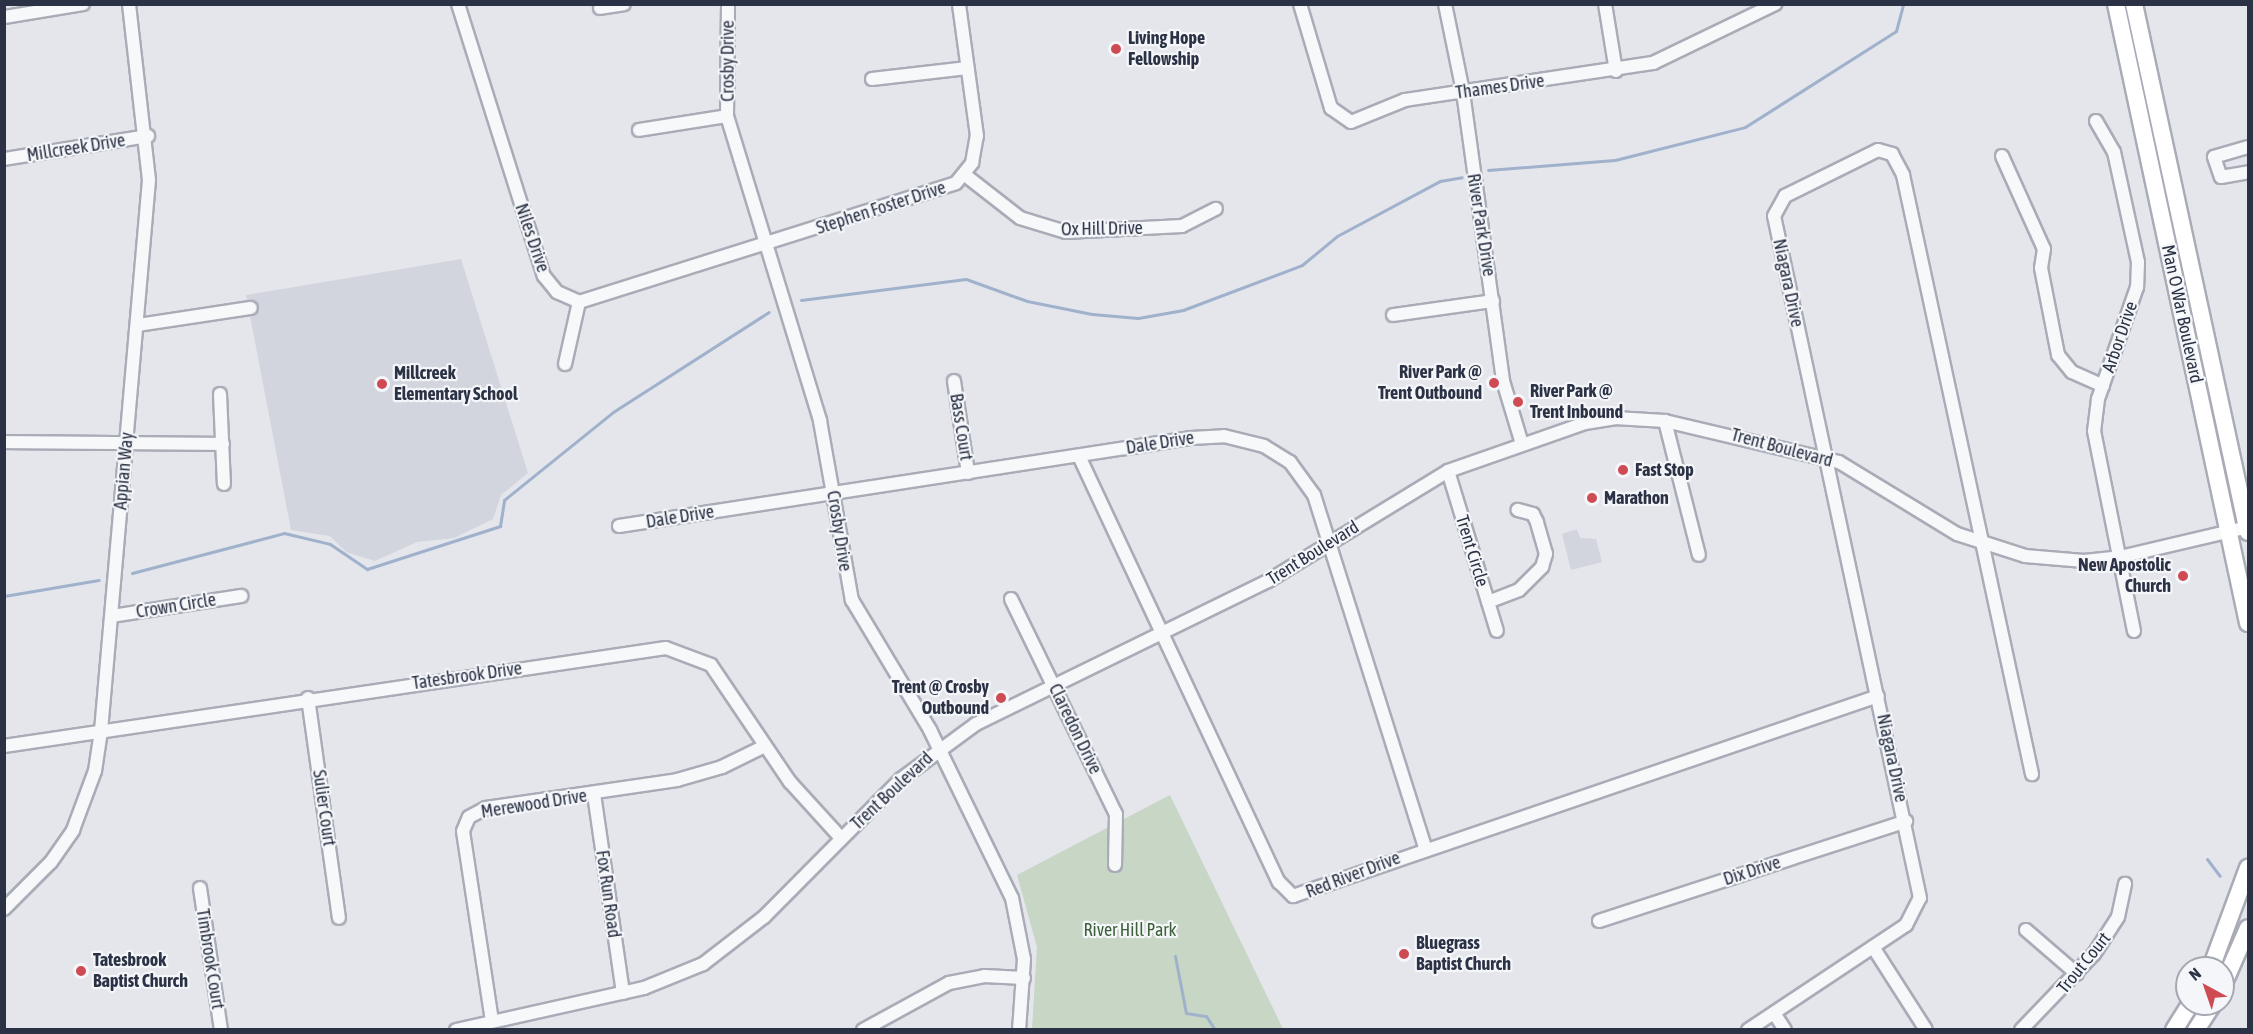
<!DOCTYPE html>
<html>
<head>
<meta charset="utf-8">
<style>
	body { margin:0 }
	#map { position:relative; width:2253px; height:1034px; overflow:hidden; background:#e4e6ec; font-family:"Asap Condensed",sans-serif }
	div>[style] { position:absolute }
	.built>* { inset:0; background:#d2d5de }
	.green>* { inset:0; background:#c8d6c5 }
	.stream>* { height:3px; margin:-1.5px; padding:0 1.5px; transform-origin:1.5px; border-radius:1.5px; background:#a0b1cb }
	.roads { filter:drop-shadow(2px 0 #a9acb7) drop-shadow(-2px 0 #a9acb7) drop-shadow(0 2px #a9acb7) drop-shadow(0 -2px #a9acb7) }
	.minor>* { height:12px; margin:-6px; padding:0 6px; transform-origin:6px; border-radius:6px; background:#f7f8fa }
	.major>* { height:16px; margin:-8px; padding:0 8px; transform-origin:8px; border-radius:8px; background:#fff }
	.dots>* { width:16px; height:16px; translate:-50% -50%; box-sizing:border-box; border:3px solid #f4f6f9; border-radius:50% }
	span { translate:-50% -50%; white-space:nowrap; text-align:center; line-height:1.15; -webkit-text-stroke:4.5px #f4f6f9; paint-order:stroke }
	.poi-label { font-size:18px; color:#2b3245; font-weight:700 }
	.left { translate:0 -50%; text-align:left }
	.right { translate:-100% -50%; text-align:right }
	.street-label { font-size:18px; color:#2b3245 }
	.park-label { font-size:18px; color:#3d6039 }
	.frame { position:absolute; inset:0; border:6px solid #2b3245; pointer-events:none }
	.north { position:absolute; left:2175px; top:956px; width:60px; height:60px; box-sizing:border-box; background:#f4f6f9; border:2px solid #a4a8b1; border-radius:50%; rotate:320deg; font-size:16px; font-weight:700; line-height:24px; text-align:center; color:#2b3245 }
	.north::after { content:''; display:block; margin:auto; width:21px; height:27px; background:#cf4b54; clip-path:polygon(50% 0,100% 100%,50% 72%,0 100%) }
</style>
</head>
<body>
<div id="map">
	<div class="built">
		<div style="clip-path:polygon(461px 259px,528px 473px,501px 495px,493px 519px,454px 538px,417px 542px,375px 561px,346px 552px,330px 536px,291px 530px,246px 295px)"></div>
		<div style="clip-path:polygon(1577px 529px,1580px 538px,1596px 539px,1602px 562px,1571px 570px,1562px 534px)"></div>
	</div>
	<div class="green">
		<div style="clip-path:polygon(1170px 795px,1283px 1029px,1032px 1029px,1037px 947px,1017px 875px)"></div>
	</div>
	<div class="stream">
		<div style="left:1488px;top:170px;width:127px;rotate:-4.5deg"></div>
		<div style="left:1615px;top:160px;width:134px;rotate:-14.2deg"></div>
		<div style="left:1745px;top:127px;width:179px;rotate:-32.4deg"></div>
		<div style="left:1896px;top:31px;width:28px;rotate:-75deg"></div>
		<div style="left:801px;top:300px;width:166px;rotate:-7.3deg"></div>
		<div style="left:966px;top:279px;width:65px;rotate:19.8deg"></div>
		<div style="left:1027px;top:301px;width:66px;rotate:11.3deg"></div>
		<div style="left:1092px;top:314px;width:46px;rotate:5deg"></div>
		<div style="left:1138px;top:318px;width:46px;rotate:-10.1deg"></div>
		<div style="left:1183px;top:310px;width:127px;rotate:-20.7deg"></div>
		<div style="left:1302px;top:265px;width:45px;rotate:-39.6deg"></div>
		<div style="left:1337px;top:236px;width:117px;rotate:-28.1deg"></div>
		<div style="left:1440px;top:181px;width:22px;rotate:-10deg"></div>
		<div style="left:132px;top:573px;width:157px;rotate:-14.7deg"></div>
		<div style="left:284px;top:533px;width:47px;rotate:13.4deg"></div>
		<div style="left:330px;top:544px;width:45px;rotate:34deg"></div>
		<div style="left:367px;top:569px;width:140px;rotate:-17.9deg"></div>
		<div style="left:500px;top:526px;width:26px;rotate:-81deg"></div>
		<div style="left:504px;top:500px;width:140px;rotate:-38.9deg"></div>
		<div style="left:613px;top:412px;width:185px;rotate:-32.7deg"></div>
		<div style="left:4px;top:596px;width:96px;rotate:-9.6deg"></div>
		<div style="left:2207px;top:859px;width:21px;rotate:53deg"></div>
		<div style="left:1175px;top:956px;width:58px;rotate:79.1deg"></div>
		<div style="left:1186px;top:1013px;width:20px;rotate:9deg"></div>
		<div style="left:1206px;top:1016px;width:17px;rotate:57deg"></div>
	</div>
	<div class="roads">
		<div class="minor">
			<div style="left:458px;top:4px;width:285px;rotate:72.5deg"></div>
			<div style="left:544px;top:276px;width:21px;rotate:51deg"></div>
			<div style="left:557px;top:292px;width:24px;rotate:24deg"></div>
			<div style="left:579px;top:302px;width:395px;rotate:-17.5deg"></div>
			<div style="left:956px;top:183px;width:26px;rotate:-51deg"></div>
			<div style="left:972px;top:163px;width:27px;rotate:-80deg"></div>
			<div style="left:977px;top:136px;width:133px;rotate:-97.8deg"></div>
			<div style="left:728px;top:4px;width:112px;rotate:90.5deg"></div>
			<div style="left:727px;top:116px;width:319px;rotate:73deg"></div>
			<div style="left:820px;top:421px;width:182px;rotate:79.9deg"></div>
			<div style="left:852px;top:600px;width:152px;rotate:59deg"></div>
			<div style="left:930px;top:730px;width:187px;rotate:64deg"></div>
			<div style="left:1012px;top:898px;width:62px;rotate:78.9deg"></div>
			<div style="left:1024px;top:959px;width:71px;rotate:94deg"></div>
			<div style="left:1300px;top:4px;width:109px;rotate:73.4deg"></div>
			<div style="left:1331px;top:108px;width:24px;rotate:35deg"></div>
			<div style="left:1351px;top:122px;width:58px;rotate:-22.2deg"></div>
			<div style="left:1405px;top:100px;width:251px;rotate:-8.5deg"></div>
			<div style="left:1653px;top:63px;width:136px;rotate:-25.8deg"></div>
			<div style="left:1445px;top:4px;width:90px;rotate:78.4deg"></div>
			<div style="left:1463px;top:92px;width:292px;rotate:82.1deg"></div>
			<div style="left:1503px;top:381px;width:66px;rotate:73.2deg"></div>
			<div style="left:1605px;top:4px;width:68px;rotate:80.7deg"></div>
			<div style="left:600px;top:8px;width:24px;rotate:-9deg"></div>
			<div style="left:4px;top:17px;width:80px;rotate:-9.3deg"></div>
			<div style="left:872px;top:79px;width:96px;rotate:-6.6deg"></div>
			<div style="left:2096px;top:121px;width:36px;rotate:60deg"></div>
			<div style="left:2114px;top:152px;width:113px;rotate:77.7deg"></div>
			<div style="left:2138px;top:262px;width:25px;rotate:92deg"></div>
			<div style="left:2137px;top:287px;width:119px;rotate:109.2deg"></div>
			<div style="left:2098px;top:399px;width:32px;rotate:97deg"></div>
			<div style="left:2094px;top:431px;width:204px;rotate:78.7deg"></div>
			<div style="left:639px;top:130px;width:89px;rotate:-9deg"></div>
			<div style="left:2248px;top:147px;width:35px;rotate:164deg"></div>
			<div style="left:2214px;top:157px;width:21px;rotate:71deg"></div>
			<div style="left:2221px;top:177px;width:27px;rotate:-10deg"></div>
			<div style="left:2002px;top:156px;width:102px;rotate:65.7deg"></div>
			<div style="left:2044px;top:249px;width:19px;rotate:99deg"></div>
			<div style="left:2041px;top:268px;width:89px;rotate:78.9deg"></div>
			<div style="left:2058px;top:355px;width:22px;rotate:51deg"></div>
			<div style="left:2072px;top:372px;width:34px;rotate:24deg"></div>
			<div style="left:4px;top:159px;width:146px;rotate:-9.1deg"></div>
			<div style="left:965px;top:175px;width:70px;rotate:38deg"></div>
			<div style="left:1020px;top:218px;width:48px;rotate:16.9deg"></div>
			<div style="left:1066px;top:232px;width:116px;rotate:-3deg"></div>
			<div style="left:1182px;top:226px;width:38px;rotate:-27deg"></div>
			<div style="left:1393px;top:315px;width:101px;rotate:-8deg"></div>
			<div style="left:138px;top:325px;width:114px;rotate:-8.6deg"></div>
			<div style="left:565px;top:364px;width:64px;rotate:-77.3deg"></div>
			<div style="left:954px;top:381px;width:93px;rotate:81.3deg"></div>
			<div style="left:220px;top:394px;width:90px;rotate:87.5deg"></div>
			<div style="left:1665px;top:421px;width:138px;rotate:75.8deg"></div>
			<div style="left:4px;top:442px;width:219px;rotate:0.5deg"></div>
			<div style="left:1079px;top:456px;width:471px;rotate:64.9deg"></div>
			<div style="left:1279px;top:882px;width:20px;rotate:45deg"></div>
			<div style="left:1293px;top:896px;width:618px;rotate:-18.87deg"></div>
			<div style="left:1448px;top:471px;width:167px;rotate:73deg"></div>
			<div style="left:619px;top:526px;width:579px;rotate:-8.75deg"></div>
			<div style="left:1191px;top:438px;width:33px;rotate:-3deg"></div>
			<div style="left:1224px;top:436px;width:41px;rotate:14deg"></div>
			<div style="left:1264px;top:446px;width:31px;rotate:32deg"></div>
			<div style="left:1290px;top:462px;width:41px;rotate:54deg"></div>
			<div style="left:1314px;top:495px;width:370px;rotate:72.5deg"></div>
			<div style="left:1011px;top:599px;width:239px;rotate:64deg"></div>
			<div style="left:1116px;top:814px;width:51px;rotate:91.1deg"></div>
			<div style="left:1488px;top:602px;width:33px;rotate:-21deg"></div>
			<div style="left:1519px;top:590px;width:33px;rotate:-45deg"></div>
			<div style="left:1542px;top:567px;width:14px;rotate:-73deg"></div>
			<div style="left:1546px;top:554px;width:33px;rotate:-106deg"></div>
			<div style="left:1537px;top:522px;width:9px;rotate:-117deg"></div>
			<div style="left:1533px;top:514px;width:16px;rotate:-165deg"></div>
			<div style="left:112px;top:616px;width:131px;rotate:-8.8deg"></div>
			<div style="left:308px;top:698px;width:222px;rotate:82deg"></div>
			<div style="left:4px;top:746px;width:669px;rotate:-8.42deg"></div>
			<div style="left:666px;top:648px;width:48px;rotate:20.7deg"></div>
			<div style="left:711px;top:665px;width:141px;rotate:56deg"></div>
			<div style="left:790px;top:782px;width:76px;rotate:47.7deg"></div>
			<div style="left:594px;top:794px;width:201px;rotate:81.7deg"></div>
			<div style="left:200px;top:888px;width:144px;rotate:81.6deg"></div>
			<div style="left:4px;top:909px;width:66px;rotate:-45deg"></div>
			<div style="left:51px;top:862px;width:39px;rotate:-55deg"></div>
			<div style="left:73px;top:830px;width:63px;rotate:-69.6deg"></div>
			<div style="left:95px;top:771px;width:40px;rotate:-81.5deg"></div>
			<div style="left:101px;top:731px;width:553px;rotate:-85.02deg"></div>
			<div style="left:149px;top:180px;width:177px;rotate:-96.5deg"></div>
			<div style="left:1599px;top:921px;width:323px;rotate:-18deg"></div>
			<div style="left:2026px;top:930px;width:67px;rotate:40.8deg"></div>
			<div style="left:1873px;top:947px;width:98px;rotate:57.4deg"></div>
			<div style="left:1774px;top:1013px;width:20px;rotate:57deg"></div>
			<div style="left:492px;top:1021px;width:192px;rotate:-98.7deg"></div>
			<div style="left:463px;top:831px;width:15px;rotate:-67deg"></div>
			<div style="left:469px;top:817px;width:19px;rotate:-28deg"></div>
			<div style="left:486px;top:808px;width:193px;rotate:-8.3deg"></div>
			<div style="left:677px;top:780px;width:47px;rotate:-16.1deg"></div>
			<div style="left:722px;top:767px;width:48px;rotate:-26deg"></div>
			<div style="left:456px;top:1030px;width:193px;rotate:-12.6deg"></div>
			<div style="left:644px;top:988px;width:64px;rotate:-22.1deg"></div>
			<div style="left:703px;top:964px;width:77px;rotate:-37.6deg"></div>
			<div style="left:764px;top:917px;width:194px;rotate:-45.2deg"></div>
			<div style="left:901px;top:779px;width:93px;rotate:-36.3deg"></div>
			<div style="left:976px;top:724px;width:325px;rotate:-26.1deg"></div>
			<div style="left:1268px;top:581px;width:211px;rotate:-31.4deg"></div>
			<div style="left:1448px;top:471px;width:145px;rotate:-19.3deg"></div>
			<div style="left:1585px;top:423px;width:30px;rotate:-9deg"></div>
			<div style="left:1615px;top:418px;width:50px;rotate:3.4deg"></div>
			<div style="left:1665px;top:421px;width:179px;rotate:13.3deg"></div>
			<div style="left:1839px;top:462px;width:138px;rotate:31.4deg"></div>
			<div style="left:1957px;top:534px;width:71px;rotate:17.9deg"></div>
			<div style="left:2025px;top:556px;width:59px;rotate:4.8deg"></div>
			<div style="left:2084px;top:561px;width:36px;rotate:-6deg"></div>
			<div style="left:2120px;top:557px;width:131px;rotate:-13.2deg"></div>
			<div style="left:863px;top:1030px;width:98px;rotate:-28.7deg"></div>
			<div style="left:949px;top:983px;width:36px;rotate:-11deg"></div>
			<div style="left:984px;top:976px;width:40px;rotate:2.9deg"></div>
			<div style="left:1748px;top:1030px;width:190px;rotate:-33.6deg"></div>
			<div style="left:1906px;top:925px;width:30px;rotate:-63deg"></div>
			<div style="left:1920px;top:898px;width:697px;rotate:-102.08deg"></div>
			<div style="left:1774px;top:216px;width:23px;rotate:-61deg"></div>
			<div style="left:1785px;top:196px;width:104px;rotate:-26.3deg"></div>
			<div style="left:1878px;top:150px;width:15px;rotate:16deg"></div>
			<div style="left:1892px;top:154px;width:24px;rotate:62deg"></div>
			<div style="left:1903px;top:175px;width:613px;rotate:77.85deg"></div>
			<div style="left:2021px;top:1030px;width:105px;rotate:-46.2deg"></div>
			<div style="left:2094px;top:954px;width:44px;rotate:-57deg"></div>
			<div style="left:2118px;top:917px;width:34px;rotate:-78deg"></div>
		</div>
		<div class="major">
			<div style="left:2116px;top:4px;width:633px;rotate:77.96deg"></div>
			<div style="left:2134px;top:4px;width:540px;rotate:77.82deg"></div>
			<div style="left:2211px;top:968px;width:107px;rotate:-69.7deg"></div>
			<div style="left:2223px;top:985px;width:62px;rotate:-66.3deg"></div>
			<div style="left:2174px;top:1030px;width:31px;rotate:-58deg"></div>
			<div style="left:2196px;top:1030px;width:31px;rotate:-57deg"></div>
		</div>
	</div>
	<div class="dots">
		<div style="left:1116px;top:49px;background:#cf4b54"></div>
		<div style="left:1494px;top:383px;background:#cf4b54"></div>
		<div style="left:382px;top:384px;background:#cf4b54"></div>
		<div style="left:1518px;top:402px;background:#cf4b54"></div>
		<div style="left:1623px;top:470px;background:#cf4b54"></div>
		<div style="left:1592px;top:498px;background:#cf4b54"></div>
		<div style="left:2183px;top:576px;background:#cf4b54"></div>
		<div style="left:1001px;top:698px;background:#cf4b54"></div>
		<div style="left:1404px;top:954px;background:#cf4b54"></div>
		<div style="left:81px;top:971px;background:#cf4b54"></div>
	</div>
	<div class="poi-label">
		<span class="left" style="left:1128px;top:49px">Living Hope<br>Fellowship</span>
		<span class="right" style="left:1482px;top:383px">River Park @<br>Trent Outbound</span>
		<span class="left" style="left:394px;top:384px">Millcreek<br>Elementary School</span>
		<span class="left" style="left:1530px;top:402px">River Park @<br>Trent Inbound</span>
		<span class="left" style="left:1635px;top:470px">Fast Stop</span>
		<span class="left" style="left:1604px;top:498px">Marathon</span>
		<span class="right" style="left:2171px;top:576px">New Apostolic<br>Church</span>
		<span class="right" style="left:989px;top:698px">Trent @ Crosby<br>Outbound</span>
		<span class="left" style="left:1416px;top:954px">Bluegrass<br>Baptist Church</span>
		<span class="left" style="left:93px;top:971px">Tatesbrook<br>Baptist Church</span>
	</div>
	<div class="street-label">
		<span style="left:728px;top:61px;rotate:-90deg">Crosby Drive</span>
		<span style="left:1500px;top:87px;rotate:-8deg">Thames Drive</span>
		<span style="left:76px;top:148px;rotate:-9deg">Millcreek Drive</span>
		<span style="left:881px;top:208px;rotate:-18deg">Stephen Foster Drive</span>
		<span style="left:1481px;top:225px;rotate:81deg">River Park Drive</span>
		<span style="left:1102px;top:229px;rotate:-1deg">Ox Hill Drive</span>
		<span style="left:532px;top:238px;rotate:71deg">Niles Drive</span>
		<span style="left:1788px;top:283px;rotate:78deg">Niagara Drive</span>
		<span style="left:2182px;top:314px;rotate:78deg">Man O War Boulevard</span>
		<span style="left:2120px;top:337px;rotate:-71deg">Arbor Drive</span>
		<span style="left:961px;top:427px;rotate:81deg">Bass Court</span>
		<span style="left:1160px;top:443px;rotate:-9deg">Dale Drive</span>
		<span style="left:1782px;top:448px;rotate:15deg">Trent Boulevard</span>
		<span style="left:124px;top:471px;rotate:-85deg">Appian Way</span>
		<span style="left:680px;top:517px;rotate:-9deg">Dale Drive</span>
		<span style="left:839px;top:531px;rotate:81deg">Crosby Drive</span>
		<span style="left:1472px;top:551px;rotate:73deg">Trent Circle</span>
		<span style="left:1313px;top:553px;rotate:-32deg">Trent Boulevard</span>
		<span style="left:176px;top:606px;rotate:-9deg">Crown Circle</span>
		<span style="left:467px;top:676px;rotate:-8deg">Tatesbrook Drive</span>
		<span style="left:1075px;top:729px;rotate:64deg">Claredon Drive</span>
		<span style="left:1892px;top:758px;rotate:78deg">Niagara Drive</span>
		<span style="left:892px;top:791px;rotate:-43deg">Trent Boulevard</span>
		<span style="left:534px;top:804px;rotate:-9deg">Merewood Drive</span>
		<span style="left:324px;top:808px;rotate:82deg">Sulier Court</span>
		<span style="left:1752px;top:871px;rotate:-18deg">Dix Drive</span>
		<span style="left:1353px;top:875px;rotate:-21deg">Red River Drive</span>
		<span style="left:608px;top:894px;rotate:82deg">Fox Run Road</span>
		<span style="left:210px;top:959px;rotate:81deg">Timbrook Court</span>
		<span style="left:2084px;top:963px;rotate:-51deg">Trout Court</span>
	</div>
	<div class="park-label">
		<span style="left:1130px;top:930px">River Hill Park</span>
	</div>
	<div class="frame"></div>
	<div class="north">N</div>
</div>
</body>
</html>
